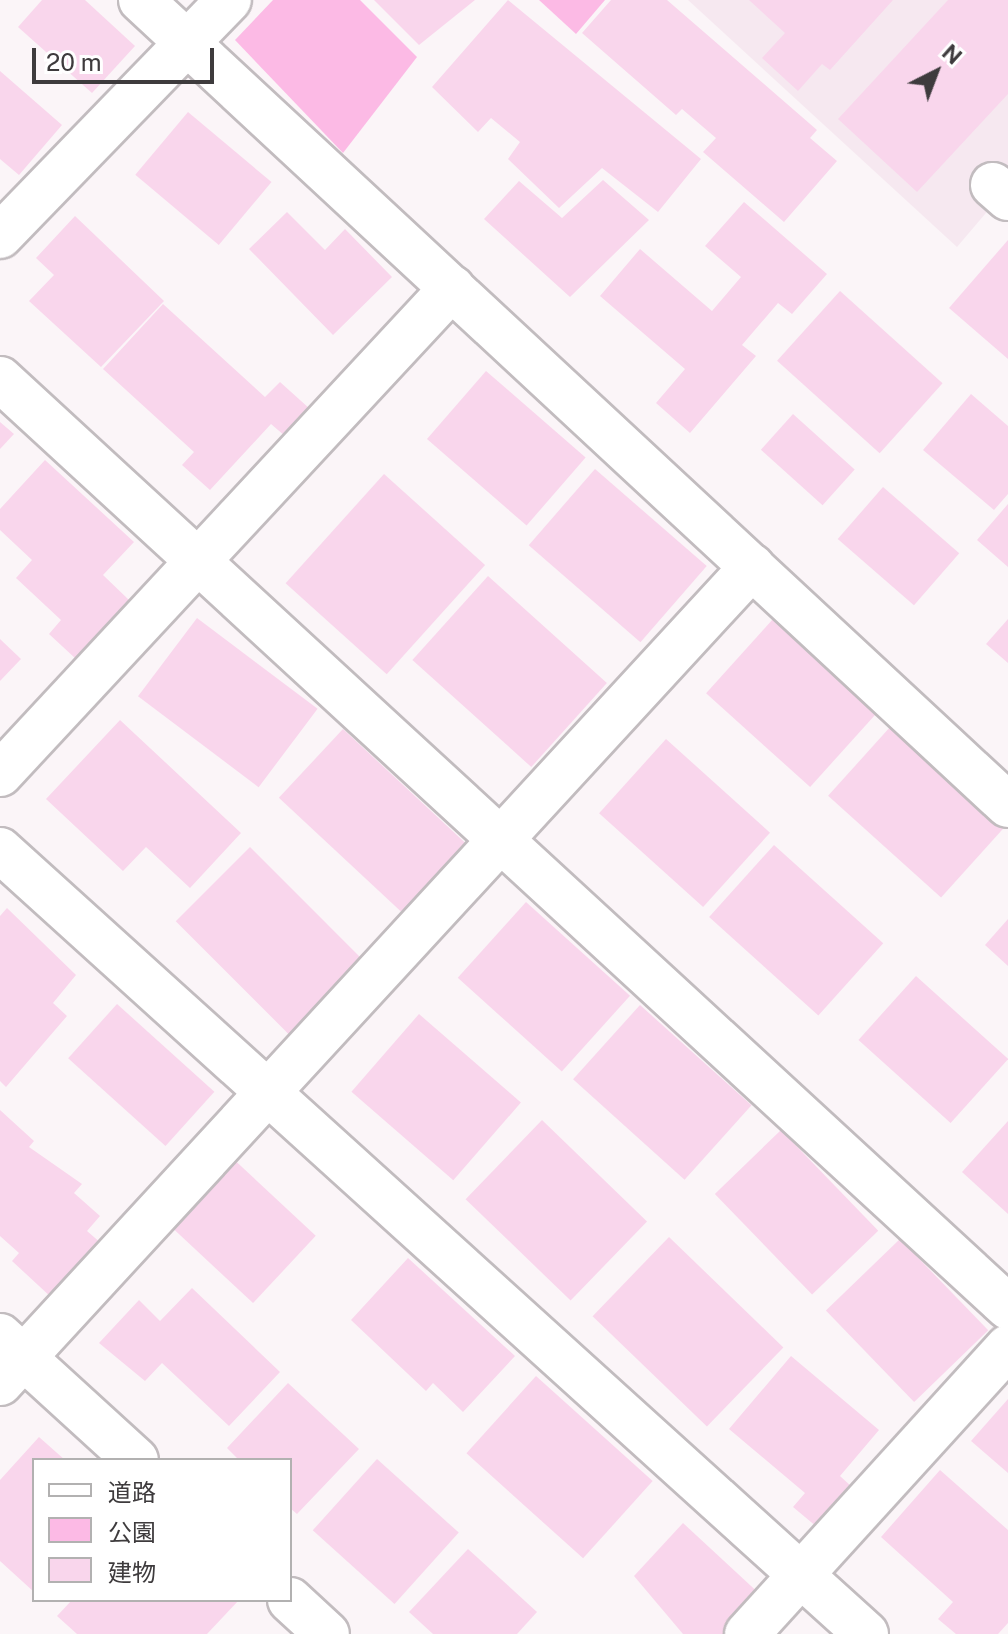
<!DOCTYPE html>
<html>
<head>
<meta charset="utf-8">
<style>
	body { margin:0 }
	#map { position:relative; width:1008px; height:1634px; overflow:hidden; background:#fbf5f8; font-family:"Public Sans","Noto Sans JP",sans-serif }
	div>[style] { position:absolute }
	.built>* { inset:0; background:#f6e8f0 }
	.green>* { inset:0; background:#fcbae5 }
	.building>* { inset:0; background:#f9d6ec; transform-origin:0 0 }
	.roads { filter:drop-shadow(2px 0 #c2bcbf) drop-shadow(-2px 0 #c2bcbf) drop-shadow(0 2px #c2bcbf) drop-shadow(0 -2px #c2bcbf) }
	.minor>* { height:44px; margin:-22px; padding:0 22px; transform-origin:22px; border-radius:22px; background:#fff }
	span { translate:-50% -50%; white-space:nowrap; text-align:center; line-height:1.15; -webkit-text-stroke:8px #fff; paint-order:stroke }
	.legend { position:absolute; left:32px; top:1458px; width:260px; height:144px; box-sizing:border-box; background:#fff; border:2px solid #b2b1b1; margin:0; padding:10px 14px; list-style:none; font-size:24px; color:#3e3b3d }
	.legend li { display:flex; align-items:center; gap:16px; height:40px }
	.legend b { width:40px; border:2px solid #b2b1b1 }
	.north { position:absolute; left:896px; top:32px; width:80px; height:80px; -webkit-text-stroke:6px #fff; paint-order:stroke; rotate:42deg; font-size:22px; font-weight:700; line-height:32px; text-align:center; color:#3e3b3d }
	.north::after { content:''; display:block; margin:auto; width:28px; height:36px; background:#3e3b3d; clip-path:polygon(50% 0,100% 100%,50% 72%,0 100%) }
	.scale { position:absolute; left:32px; top:48px; width:182px; height:36px; box-sizing:border-box; border:4px solid #3e3b3d; border-top:0; padding-left:10px; font-size:24px; line-height:28px; white-space:nowrap; color:#3e3b3d; -webkit-text-stroke:6px #fff; paint-order:stroke }
</style>
</head>
<body>
<div id="map">
	<div class="built">
		<div style="clip-path:polygon(688px 0,1008px 0,1008px 187px,957px 247px)"></div>
	</div>
	<div class="green">
		<div style="clip-path:polygon(273px 0,360px 0,417px 57px,343px 153px,235px 40px)"></div>
		<div style="clip-path:polygon(539px 0,605px 0,576px 34px)"></div>
	</div>
	<div class="building">
		<div style="clip-path:polygon(42px 0,85px 0,135px 46px,92px 93px,18px 27px)"></div>
		<div style="clip-path:polygon(374px 0,475px 0,419px 45px)"></div>
		<div style="clip-path:polygon(508px 0,701px 159px,658px 212px,602px 168px,559px 208px,508px 159px,520px 142px,491px 118px,478px 132px,432px 87px)"></div>
		<div style="clip-path:polygon(611px 0,667px 0,817px 130px,810px 138px,837px 161px,784px 222px,703px 152px,716px 138px,682px 109px,676px 115px,582px 33px)"></div>
		<div style="clip-path:polygon(749px 0,893px 0,830px 70px,822px 64px,798px 91px,762px 58px,785px 33px)"></div>
		<div style="clip-path:polygon(948px 0,1008px 0,1008px 94px,917px 192px,838px 119px)"></div>
		<div style="clip-path:polygon(0 71px,62px 125px,19px 175px,0 159px)"></div>
		<div style="left:188px;top:112px;width:109px;height:82px;rotate:40deg"></div>
		<div style="clip-path:polygon(603px 180px,649px 220px,570px 297px,484px 219px,519px 181px,562px 218px)"></div>
		<div style="clip-path:polygon(744px 202px,827px 274px,792px 314px,778px 303px,742px 345px,756px 356px,690px 433px,656px 403px,685px 369px,600px 296px,640px 249px,712px 311px,741px 277px,705px 246px)"></div>
		<div style="clip-path:polygon(287px 212px,325px 250px,345px 229px,392px 277px,333px 335px,249px 249px)"></div>
		<div style="clip-path:polygon(75px 216px,164px 301px,101px 367px,29px 301px,54px 275px,36px 258px)"></div>
		<div style="clip-path:polygon(1008px 240px,1008px 359px,949px 308px)"></div>
		<div style="left:840px;top:291px;width:138px;height:94px;rotate:42deg"></div>
		<div style="clip-path:polygon(163px 304px,265px 397px,280px 382px,310px 409px,285px 436px,271px 424px,210px 490px,182px 465px,194px 452px,103px 369px)"></div>
		<div style="left:486px;top:371px;width:132px;height:90px;rotate:41deg"></div>
		<div style="clip-path:polygon(971px 394px,1008px 426px,1008px 494px,994px 510px,923px 450px)"></div>
		<div style="left:793px;top:414px;width:83px;height:48px;rotate:42deg"></div>
		<div style="clip-path:polygon(0 422px,14px 434px,0 449px)"></div>
		<div style="clip-path:polygon(45px 460px,134px 542px,103px 575px,129px 600px,76px 659px,49px 634px,61px 620px,16px 578px,32px 560px,0 530px,0 509px)"></div>
		<div style="left:595px;top:469px;width:148px;height:101px;rotate:41deg"></div>
		<div style="left:384px;top:474px;width:136px;height:147px;rotate:42deg"></div>
		<div style="left:883px;top:487px;width:101px;height:69px;rotate:41deg"></div>
		<div style="clip-path:polygon(1008px 504px,1008px 567px,977px 540px)"></div>
		<div style="left:488px;top:576px;width:160px;height:113px;rotate:42deg"></div>
		<div style="left:197px;top:618px;width:151px;height:98px;rotate:37deg"></div>
		<div style="left:773px;top:619px;width:140px;height:100px;rotate:42deg"></div>
		<div style="clip-path:polygon(1008px 619px,1008px 663px,986px 644px)"></div>
		<div style="clip-path:polygon(0 639px,21px 659px,0 681px)"></div>
		<div style="clip-path:polygon(120px 720px,241px 833px,190px 888px,146px 847px,123px 871px,46px 799px)"></div>
		<div style="left:891px;top:726px;width:152px;height:94px;rotate:42deg"></div>
		<div style="left:343px;top:729px;width:175px;height:94px;rotate:43deg"></div>
		<div style="left:666px;top:739px;width:140px;height:100px;rotate:42deg"></div>
		<div style="left:774px;top:845px;width:147px;height:97px;rotate:42deg"></div>
		<div style="left:250px;top:847px;width:164px;height:105px;rotate:45deg"></div>
		<div style="left:526px;top:902px;width:140px;height:102px;rotate:42deg"></div>
		<div style="clip-path:polygon(7px 908px,76px 975px,53px 1003px,67px 1016px,6px 1087px,0 1081px,0 916px)"></div>
		<div style="clip-path:polygon(1008px 919px,1008px 966px,985px 945px)"></div>
		<div style="left:916px;top:976px;width:124px;height:86px;rotate:42deg"></div>
		<div style="left:117px;top:1004px;width:131px;height:73px;rotate:42deg"></div>
		<div style="left:640px;top:1005px;width:150px;height:100px;rotate:42deg"></div>
		<div style="left:419px;top:1014px;width:135px;height:103px;rotate:41deg"></div>
		<div style="clip-path:polygon(0 1110px,34px 1141px,29px 1147px,82px 1184px,74px 1193px,100px 1216px,87px 1231px,102px 1244px,52px 1298px,12px 1261px,19px 1253px,0 1236px)"></div>
		<div style="left:542px;top:1120px;width:146px;height:110px;rotate:44deg"></div>
		<div style="clip-path:polygon(1008px 1121px,1008px 1214px,962px 1172px)"></div>
		<div style="left:781px;top:1130px;width:140px;height:92px;rotate:46deg"></div>
		<div style="left:228px;top:1154px;width:120px;height:92px;rotate:43deg"></div>
		<div style="left:669px;top:1237px;width:159px;height:110px;rotate:44deg"></div>
		<div style="left:900px;top:1239px;width:127px;height:103px;rotate:46deg"></div>
		<div style="clip-path:polygon(408px 1258px,515px 1356px,463px 1412px,433px 1383px,426px 1391px,351px 1320px)"></div>
		<div style="clip-path:polygon(192px 1288px,280px 1372px,229px 1426px,162px 1363px,145px 1381px,99px 1343px,139px 1300px,160px 1321px)"></div>
		<div style="clip-path:polygon(791px 1356px,879px 1430px,840px 1476px,852px 1487px,817px 1527px,793px 1507px,805px 1493px,729px 1429px)"></div>
		<div style="left:536px;top:1376px;width:157px;height:104px;rotate:42deg"></div>
		<div style="clip-path:polygon(288px 1383px,359px 1449px,297px 1514px,290px 1508px,290px 1460px,239px 1460px,227px 1448px)"></div>
		<div style="clip-path:polygon(1008px 1399px,1008px 1473px,971px 1441px)"></div>
		<div style="clip-path:polygon(39px 1437px,65px 1460px,34px 1460px,34px 1592px,0 1561px,0 1480px)"></div>
		<div style="left:377px;top:1459px;width:110px;height:96px;rotate:42deg"></div>
		<div style="clip-path:polygon(940px 1470px,1008px 1530px,1008px 1623px,998px 1634px,956px 1634px,938px 1619px,953px 1602px,881px 1537px)"></div>
		<div style="clip-path:polygon(683px 1523px,765px 1599px,731px 1634px,683px 1634px,634px 1576px)"></div>
		<div style="clip-path:polygon(468px 1549px,537px 1612px,517px 1634px,433px 1634px,409px 1612px)"></div>
		<div style="clip-path:polygon(72px 1600px,239px 1600px,207px 1634px,77px 1634px,57px 1616px)"></div>
	</div>
	<div class="roads">
		<div class="minor">
			<div style="left:141px;top:0;width:1183px;rotate:42.88deg"></div>
			<div style="left:993px;top:185px;width:20px;rotate:41deg"></div>
			<div style="left:0;top:236px;width:329px;rotate:-45.9deg"></div>
			<div style="left:0;top:379px;width:1370px;rotate:42.63deg"></div>
			<div style="left:0;top:774px;width:664px;rotate:-47.08deg"></div>
			<div style="left:0;top:850px;width:1168px;rotate:42.15deg"></div>
			<div style="left:0;top:1336px;width:184px;rotate:42.4deg"></div>
			<div style="left:0;top:1383px;width:1110px;rotate:-47.34deg"></div>
			<div style="left:290px;top:1600px;width:50px;rotate:42.6deg"></div>
			<div style="left:747px;top:1634px;width:388px;rotate:-47.7deg"></div>
		</div>
	</div>
	<ul class="legend">
	<li><b style="height:10px;background:#fff"></b>道路</li>
	<li><b style="height:22px;background:#fcbae5"></b>公園</li>
	<li><b style="height:22px;background:#f9d6ec"></b>建物</li>
	</ul>
	<div class="north">N</div>
	<div class="scale">20 m</div>
</div>
</body>
</html>
